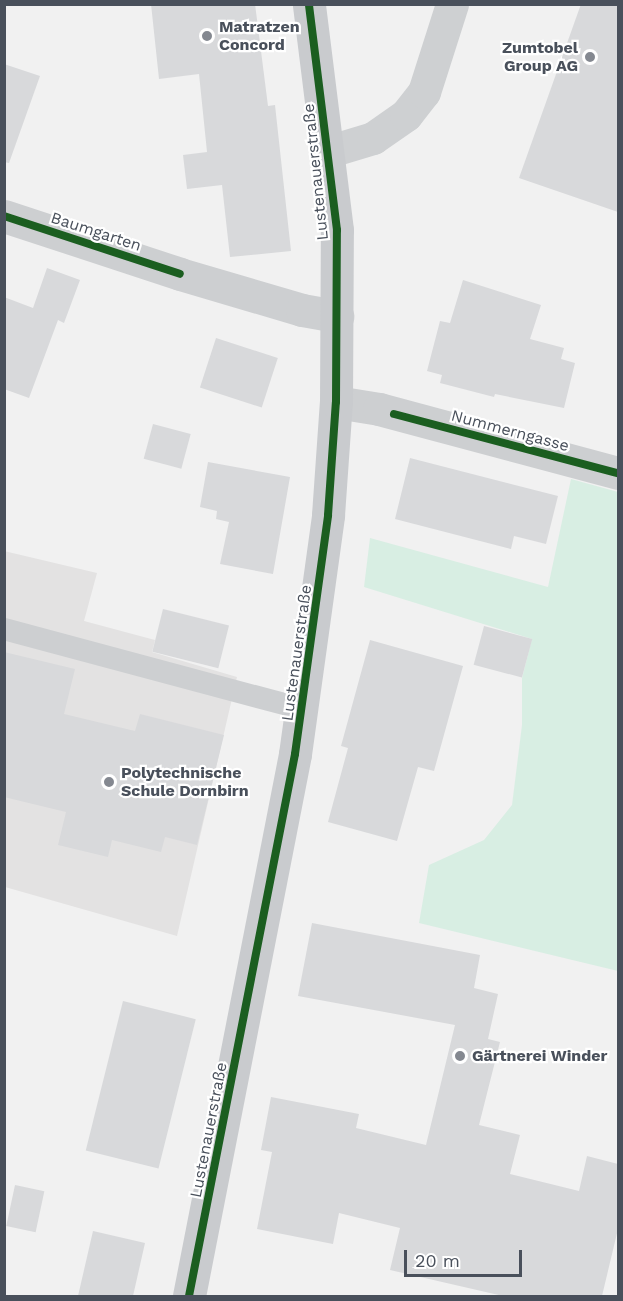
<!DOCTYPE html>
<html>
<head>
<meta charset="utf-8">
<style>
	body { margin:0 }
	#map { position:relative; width:623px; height:1301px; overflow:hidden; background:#f1f1f1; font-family:"Work Sans",sans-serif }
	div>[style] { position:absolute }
	.education>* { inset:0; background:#e3e2e2 }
	.green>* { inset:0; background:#d8eee3 }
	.building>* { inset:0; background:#d8d9db; transform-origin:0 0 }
	.service>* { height:22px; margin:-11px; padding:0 11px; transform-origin:11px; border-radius:11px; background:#cdcfd1 }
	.minor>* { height:33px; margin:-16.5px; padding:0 16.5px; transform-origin:16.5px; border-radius:16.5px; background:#cdcfd1 }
	.secondary>* { height:33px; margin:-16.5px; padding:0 16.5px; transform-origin:16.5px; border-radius:16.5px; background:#ced0d2 }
	.primary>* { height:33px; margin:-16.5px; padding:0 16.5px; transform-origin:16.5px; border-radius:16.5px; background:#c9cbce }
	.cycleway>* { height:8px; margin:-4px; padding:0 4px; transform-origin:4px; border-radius:4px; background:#1b5e20 }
	.dots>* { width:16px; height:16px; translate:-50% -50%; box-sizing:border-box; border:3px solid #fff; border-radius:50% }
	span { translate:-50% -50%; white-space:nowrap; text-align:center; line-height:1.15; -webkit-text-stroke:4.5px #fff; paint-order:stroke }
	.poi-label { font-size:16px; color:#49505b; font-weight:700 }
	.left { translate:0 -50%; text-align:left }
	.right { translate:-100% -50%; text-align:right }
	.street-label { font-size:16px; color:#49505b }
	.frame { position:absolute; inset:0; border:6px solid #49505b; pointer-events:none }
	.scale { position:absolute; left:404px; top:1250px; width:118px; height:27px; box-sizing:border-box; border:3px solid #49505b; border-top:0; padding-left:8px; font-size:18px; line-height:21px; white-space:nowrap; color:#49505b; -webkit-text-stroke:4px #fff; paint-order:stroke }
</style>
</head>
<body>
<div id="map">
	<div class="education">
		<div style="clip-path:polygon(4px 551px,97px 573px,84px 621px,155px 640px,152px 652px,237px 677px,177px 936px,5px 887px)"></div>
	</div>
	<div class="green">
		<div style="clip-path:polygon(571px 479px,618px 492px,618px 971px,419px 923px,429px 865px,484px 840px,512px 805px,522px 725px,522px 678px,532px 639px,364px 587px,370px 538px,548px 587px)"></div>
	</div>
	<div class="building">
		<div style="clip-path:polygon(151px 4px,255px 4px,268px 106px,275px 105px,291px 251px,230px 257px,222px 185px,187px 189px,183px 155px,207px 152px,199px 74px,159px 79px)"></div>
		<div style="clip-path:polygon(581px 4px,618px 4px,618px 212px,519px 178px)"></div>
		<div style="clip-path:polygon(4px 64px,40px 76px,9px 163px,4px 162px)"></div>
		<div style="clip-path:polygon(47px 268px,80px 280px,64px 323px,58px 320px,29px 398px,4px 389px,4px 297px,33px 308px)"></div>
		<div style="clip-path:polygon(463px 280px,541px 305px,530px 339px,564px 348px,561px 359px,575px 363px,564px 408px,495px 394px,494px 397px,440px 383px,442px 375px,427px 371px,440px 321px,450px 323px)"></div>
		<div style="left:216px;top:338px;width:65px;height:52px;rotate:18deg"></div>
		<div style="left:153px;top:424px;width:39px;height:36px;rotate:15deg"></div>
		<div style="clip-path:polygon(410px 458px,558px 496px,546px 544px,514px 536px,511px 549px,395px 519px)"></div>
		<div style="clip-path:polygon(208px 462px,290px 477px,273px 574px,220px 564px,229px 522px,216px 519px,217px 511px,200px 507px)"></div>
		<div style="left:163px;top:609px;width:68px;height:44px;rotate:14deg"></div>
		<div style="left:484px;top:626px;width:50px;height:40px;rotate:15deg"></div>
		<div style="clip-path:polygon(370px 640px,463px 666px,434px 771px,418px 767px,397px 841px,328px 822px,348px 748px,341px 746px)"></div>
		<div style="clip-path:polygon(4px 652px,75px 669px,64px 714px,135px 731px,140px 714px,224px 735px,197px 845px,165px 837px,161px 852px,112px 840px,108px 857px,58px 845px,66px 812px,4px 797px)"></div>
		<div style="clip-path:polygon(312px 923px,480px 955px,474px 988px,498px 994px,488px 1039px,500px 1042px,479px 1125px,520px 1135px,510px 1174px,579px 1191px,587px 1156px,618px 1164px,618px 1229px,602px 1296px,503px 1296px,390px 1270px,400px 1228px,339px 1213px,333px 1244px,257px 1229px,272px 1152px,261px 1150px,271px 1097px,359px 1114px,356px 1128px,426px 1145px,455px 1025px,298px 996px)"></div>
		<div style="left:123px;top:1001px;width:75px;height:154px;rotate:14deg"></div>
		<div style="left:15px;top:1185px;width:30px;height:42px;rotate:12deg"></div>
		<div style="clip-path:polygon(93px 1231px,145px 1243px,133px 1296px,78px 1296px)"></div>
	</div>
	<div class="service">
		<div style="left:4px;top:629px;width:309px;rotate:15deg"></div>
	</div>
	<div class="minor">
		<div style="left:4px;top:216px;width:185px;rotate:18.2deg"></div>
		<div style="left:180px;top:274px;width:127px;rotate:16.4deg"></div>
		<div style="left:302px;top:310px;width:36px;rotate:10deg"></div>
		<div style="left:336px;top:402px;width:44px;rotate:9.2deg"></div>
		<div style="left:379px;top:409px;width:247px;rotate:15deg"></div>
	</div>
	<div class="secondary">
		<div style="left:330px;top:151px;width:45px;rotate:-16.8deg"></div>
		<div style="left:373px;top:138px;width:40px;rotate:-34.9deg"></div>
		<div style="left:406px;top:115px;width:29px;rotate:-52deg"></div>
		<div style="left:424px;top:92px;width:92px;rotate:-72.3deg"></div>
	</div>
	<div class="primary">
		<div style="left:189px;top:1296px;width:552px;rotate:-78.93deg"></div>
		<div style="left:295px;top:754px;width:241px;rotate:-82.1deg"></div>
		<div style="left:328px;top:515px;width:113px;rotate:-86deg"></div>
		<div style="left:336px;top:402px;width:172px;rotate:-89.7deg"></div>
		<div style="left:337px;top:230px;width:228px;rotate:-97.1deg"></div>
	</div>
	<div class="cycleway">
		<div style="left:4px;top:216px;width:185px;rotate:18.2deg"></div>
		<div style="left:394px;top:414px;width:232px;rotate:14.8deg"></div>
		<div style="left:189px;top:1296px;width:552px;rotate:-78.93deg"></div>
		<div style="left:295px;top:754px;width:241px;rotate:-82.1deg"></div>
		<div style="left:328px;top:515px;width:113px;rotate:-86deg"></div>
		<div style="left:336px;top:402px;width:172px;rotate:-89.7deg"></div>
		<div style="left:337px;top:230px;width:228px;rotate:-97.1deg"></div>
	</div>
	<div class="dots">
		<div style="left:207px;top:36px;background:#848890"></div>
		<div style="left:590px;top:57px;background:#848890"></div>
		<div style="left:109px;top:782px;background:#848890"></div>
		<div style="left:460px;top:1056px;background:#848890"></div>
	</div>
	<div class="poi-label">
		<span class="left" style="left:219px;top:36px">Matratzen<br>Concord</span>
		<span class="right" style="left:578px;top:57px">Zumtobel<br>Group AG</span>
		<span class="left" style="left:121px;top:782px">Polytechnische<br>Schule Dornbirn</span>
		<span class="left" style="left:472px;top:1056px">Gärtnerei Winder</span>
	</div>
	<div class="street-label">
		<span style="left:316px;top:172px;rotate:-96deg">Lustenauerstraße</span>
		<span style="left:96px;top:232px;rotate:18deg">Baumgarten</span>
		<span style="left:510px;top:431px;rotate:15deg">Nummerngasse</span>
		<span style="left:297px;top:653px;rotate:-82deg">Lustenauerstraße</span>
		<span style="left:209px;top:1130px;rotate:-79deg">Lustenauerstraße</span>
	</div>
	<div class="frame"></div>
	<div class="scale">20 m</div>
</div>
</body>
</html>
